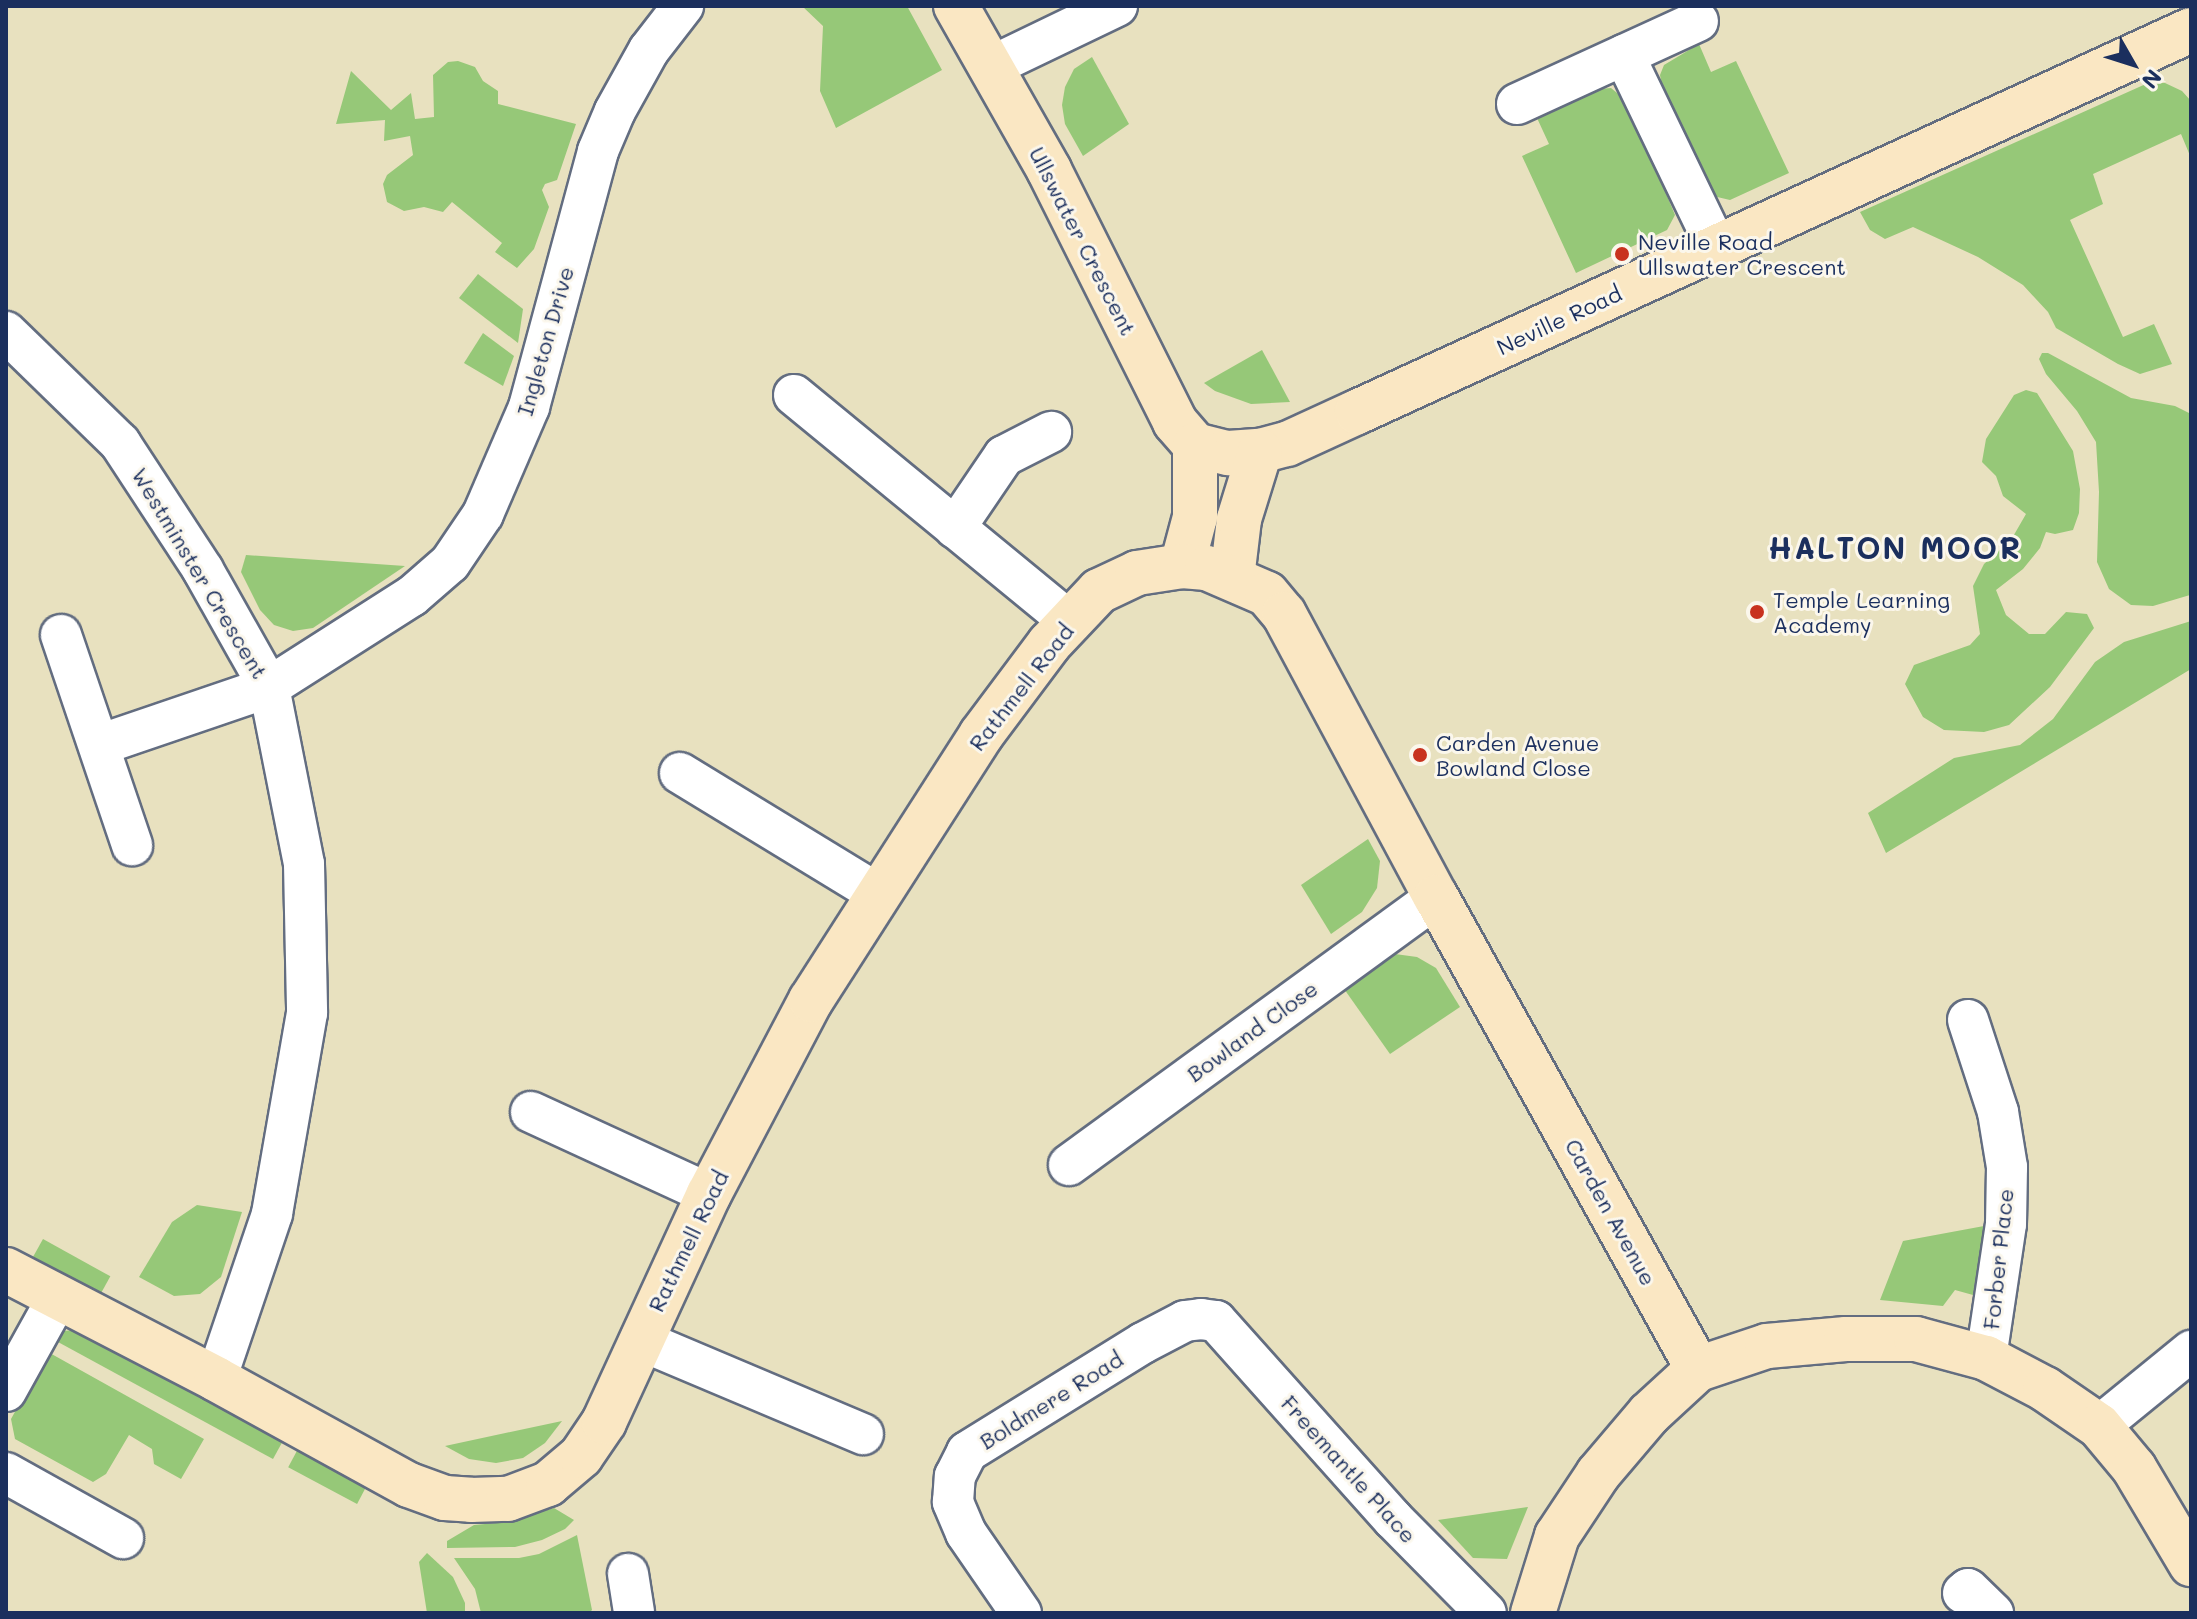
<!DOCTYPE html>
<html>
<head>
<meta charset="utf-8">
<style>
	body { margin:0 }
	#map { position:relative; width:2197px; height:1619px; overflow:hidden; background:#e8e1bf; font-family:Mali,sans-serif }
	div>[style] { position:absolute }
	.green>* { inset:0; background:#96c878; transform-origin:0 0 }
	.roads { filter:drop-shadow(2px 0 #636d80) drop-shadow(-2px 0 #636d80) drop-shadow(0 2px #636d80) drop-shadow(0 -2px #636d80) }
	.street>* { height:40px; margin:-20px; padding:0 20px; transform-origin:20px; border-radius:20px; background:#fff }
	.secondary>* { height:44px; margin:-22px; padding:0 22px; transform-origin:22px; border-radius:22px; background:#fae7c3 }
	.dots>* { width:22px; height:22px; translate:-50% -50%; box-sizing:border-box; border:4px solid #fbf7ec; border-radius:50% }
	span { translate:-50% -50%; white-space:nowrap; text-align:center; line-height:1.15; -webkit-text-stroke:6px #fbf7ec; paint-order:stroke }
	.street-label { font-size:22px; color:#1b2f5e }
	.poi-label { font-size:22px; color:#1b2f5e }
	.left { translate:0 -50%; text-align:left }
	.district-label { font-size:30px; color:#1b2f5e; font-weight:700; letter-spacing:2px }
	.frame { position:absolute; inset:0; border:8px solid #1b2f5e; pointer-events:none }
	.north { position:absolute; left:2093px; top:24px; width:80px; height:80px; -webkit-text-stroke:6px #fbf7ec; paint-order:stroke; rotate:129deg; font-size:22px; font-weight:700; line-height:32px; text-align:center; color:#1b2f5e }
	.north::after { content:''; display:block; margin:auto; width:28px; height:36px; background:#1b2f5e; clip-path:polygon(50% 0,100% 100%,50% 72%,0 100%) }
</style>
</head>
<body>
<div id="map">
	<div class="green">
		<div style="clip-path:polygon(802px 6px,907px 6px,942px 70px,836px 128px,820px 91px,823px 26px)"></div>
		<div style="clip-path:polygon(1699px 44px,1711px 72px,1736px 61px,1789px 173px,1730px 200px,1713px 196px,1707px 189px,1662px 86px,1660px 75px,1664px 65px)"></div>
		<div style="clip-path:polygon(1092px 57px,1129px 124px,1083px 156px,1065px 124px,1062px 105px,1065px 87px,1074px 69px)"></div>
		<div style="clip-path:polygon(458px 61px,475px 67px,483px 81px,498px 91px,498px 104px,576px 124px,557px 180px,545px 184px,542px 190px,549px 207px,534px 249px,517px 268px,495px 252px,502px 243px,452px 202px,443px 212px,424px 207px,404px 211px,387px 202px,383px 184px,387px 175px,413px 155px,410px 136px,384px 141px,385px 120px,336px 124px,351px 71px,391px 110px,411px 93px,415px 119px,434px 117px,433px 75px,448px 62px)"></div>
		<div style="clip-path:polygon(2148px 83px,2165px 83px,2182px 91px,2191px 101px,2191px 158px,2181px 134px,2093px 174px,2103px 204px,2070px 220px,2123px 337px,2154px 324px,2172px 364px,2140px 374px,2118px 364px,2056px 328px,2048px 312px,2023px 285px,1978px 257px,1913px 227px,1885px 239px,1870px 230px,1860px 212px)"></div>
		<div style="clip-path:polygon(1611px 88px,1628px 102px,1675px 215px,1667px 230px,1576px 273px,1522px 156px,1549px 144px,1537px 118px,1599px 89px)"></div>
		<div style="clip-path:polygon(478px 274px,523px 309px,518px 343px,459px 298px)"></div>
		<div style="clip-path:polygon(483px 333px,514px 356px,503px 386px,464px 363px)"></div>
		<div style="clip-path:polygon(1262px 350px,1290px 402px,1251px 404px,1215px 391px,1204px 383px)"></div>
		<div style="clip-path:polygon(2042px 353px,2048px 353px,2131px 398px,2175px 406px,2191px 414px,2190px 595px,2153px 606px,2131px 605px,2109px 589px,2097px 562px,2099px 492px,2096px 442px,2077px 411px,2046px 374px,2039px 359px)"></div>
		<div style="clip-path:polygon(2026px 390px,2037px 393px,2073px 451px,2080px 489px,2079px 513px,2073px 530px,2055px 534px,2046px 532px,2040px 548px,2023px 569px,1996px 590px,2006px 615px,2029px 634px,2045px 634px,2066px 612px,2087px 614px,2094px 628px,2050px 687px,2009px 725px,1984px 732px,1944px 730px,1923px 717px,1905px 684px,1914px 665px,1970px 645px,1980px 634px,1973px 586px,1984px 564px,2011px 540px,2026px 514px,2003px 496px,1996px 476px,1982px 462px,1986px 439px,2014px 395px)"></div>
		<div style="clip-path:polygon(246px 555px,405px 566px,313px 628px,293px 631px,274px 625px,260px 610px,241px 572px)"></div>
		<div style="clip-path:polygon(2191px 621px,2191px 669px,1886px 853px,1868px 813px,1954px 758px,2020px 745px,2053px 719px,2095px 662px,2124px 642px)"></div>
		<div style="clip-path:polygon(1368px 839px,1380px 861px,1377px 888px,1362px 912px,1331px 934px,1301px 885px)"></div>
		<div style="clip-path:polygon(1395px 954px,1417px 957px,1436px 968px,1460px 1007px,1390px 1054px,1342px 986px,1375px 961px)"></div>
		<div style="clip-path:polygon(197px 1205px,242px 1212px,221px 1277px,200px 1294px,174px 1296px,139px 1277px,172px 1222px)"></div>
		<div style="clip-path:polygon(1984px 1226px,1973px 1295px,1955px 1290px,1943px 1306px,1880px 1300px,1903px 1241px)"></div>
		<div style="left:43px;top:1239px;width:77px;height:23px;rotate:29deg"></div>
		<div style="clip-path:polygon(83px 1329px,284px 1439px,273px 1459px,58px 1342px,64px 1331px)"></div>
		<div style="clip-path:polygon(48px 1352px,204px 1439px,181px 1479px,154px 1464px,152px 1449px,129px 1435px,106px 1474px,93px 1482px,15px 1439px,11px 1419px)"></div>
		<div style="clip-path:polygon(562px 1421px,545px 1443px,523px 1458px,496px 1463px,469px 1459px,445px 1446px)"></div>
		<div style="left:299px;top:1447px;width:78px;height:23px;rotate:28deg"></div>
		<div style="clip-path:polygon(1528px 1507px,1507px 1559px,1473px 1558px,1438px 1520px)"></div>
		<div style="clip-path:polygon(554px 1508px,574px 1520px,565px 1529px,542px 1540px,515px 1547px,447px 1548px,447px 1541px,474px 1525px,507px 1522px)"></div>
		<div style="clip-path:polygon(577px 1535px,592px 1610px,589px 1613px,481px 1613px,475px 1589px,454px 1558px,519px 1558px,539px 1554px)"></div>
		<div style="clip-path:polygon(427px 1553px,453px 1577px,465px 1603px,465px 1613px,427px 1613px,419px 1562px)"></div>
	</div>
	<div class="roads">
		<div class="street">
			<div style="left:1624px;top:55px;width:214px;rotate:64.3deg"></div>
			<div style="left:990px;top:67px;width:141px;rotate:-25.7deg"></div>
			<div style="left:1517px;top:104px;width:199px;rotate:-24.6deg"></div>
			<div style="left:6px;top:332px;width:159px;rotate:44.2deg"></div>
			<div style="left:120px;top:443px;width:152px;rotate:56.8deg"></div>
			<div style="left:203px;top:570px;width:134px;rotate:60.6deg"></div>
			<div style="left:269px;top:687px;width:180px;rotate:78.8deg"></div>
			<div style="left:304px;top:864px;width:149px;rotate:88.8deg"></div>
			<div style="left:307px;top:1013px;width:204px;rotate:99.9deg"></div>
			<div style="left:272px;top:1214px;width:174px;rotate:108.7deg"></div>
			<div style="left:794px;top:395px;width:357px;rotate:39.4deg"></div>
			<div style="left:955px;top:528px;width:87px;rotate:-55.8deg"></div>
			<div style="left:1004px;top:456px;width:53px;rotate:-27.1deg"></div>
			<div style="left:61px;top:635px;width:222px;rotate:71.3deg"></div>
			<div style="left:99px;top:745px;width:180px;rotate:-18.8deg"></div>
			<div style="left:269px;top:687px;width:169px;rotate:-32.5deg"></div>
			<div style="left:412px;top:596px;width:50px;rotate:-41deg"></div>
			<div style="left:450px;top:563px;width:59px;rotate:-56deg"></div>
			<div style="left:483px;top:514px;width:116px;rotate:-66.7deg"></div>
			<div style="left:529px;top:407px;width:265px;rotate:-74.9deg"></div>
			<div style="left:598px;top:151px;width:43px;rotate:-67deg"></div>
			<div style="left:615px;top:111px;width:70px;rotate:-60.9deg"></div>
			<div style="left:649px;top:50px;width:56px;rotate:-52.3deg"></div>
			<div style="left:680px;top:773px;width:232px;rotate:31.4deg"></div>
			<div style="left:1968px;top:1020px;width:97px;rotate:71.9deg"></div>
			<div style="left:1998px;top:1112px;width:56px;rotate:80.7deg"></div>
			<div style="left:2007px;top:1167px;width:57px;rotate:91deg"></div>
			<div style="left:2006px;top:1224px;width:135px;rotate:98.5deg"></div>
			<div style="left:531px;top:1112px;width:196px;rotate:24.7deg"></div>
			<div style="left:1069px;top:1165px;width:454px;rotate:-36.1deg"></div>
			<div style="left:640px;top:1340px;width:242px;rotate:22.9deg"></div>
			<div style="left:6px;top:1391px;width:105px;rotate:-61deg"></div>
			<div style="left:2099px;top:1426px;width:119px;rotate:-39.2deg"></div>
			<div style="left:6px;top:1473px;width:134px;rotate:29.1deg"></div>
			<div style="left:628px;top:1574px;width:39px;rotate:81deg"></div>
			<div style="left:1963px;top:1593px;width:6px;rotate:-39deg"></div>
			<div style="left:1968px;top:1589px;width:35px;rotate:44deg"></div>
			<div style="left:1021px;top:1613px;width:97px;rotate:-124.5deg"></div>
			<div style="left:966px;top:1533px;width:34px;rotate:-113deg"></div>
			<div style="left:953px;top:1502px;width:26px;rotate:-86deg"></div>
			<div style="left:955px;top:1476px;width:27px;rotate:-63deg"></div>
			<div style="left:967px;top:1452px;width:207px;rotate:-31.8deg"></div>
			<div style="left:1143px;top:1343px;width:47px;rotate:-27.6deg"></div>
			<div style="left:1185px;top:1321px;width:16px;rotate:-7deg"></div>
			<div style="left:1201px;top:1319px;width:15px;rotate:8deg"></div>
			<div style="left:1216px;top:1321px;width:266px;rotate:48.2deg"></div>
			<div style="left:1393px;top:1519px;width:132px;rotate:45.3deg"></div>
		</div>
		<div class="secondary">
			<div style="left:956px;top:6px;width:189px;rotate:60.4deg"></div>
			<div style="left:1049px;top:170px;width:282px;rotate:63.4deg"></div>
			<div style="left:1175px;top:422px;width:30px;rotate:49deg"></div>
			<div style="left:1195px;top:445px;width:34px;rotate:14deg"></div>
			<div style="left:1228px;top:453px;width:32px;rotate:-4deg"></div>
			<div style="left:1260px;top:451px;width:28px;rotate:-15deg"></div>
			<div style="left:1287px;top:444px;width:77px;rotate:-24.6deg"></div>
			<div style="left:1357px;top:412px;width:917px;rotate:-24.61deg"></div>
			<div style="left:1182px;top:566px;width:51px;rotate:-75.1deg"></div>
			<div style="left:1195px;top:517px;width:72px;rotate:-90deg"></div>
			<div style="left:1232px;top:578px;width:59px;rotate:-83.2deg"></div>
			<div style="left:1239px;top:519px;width:71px;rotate:-72.8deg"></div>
			<div style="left:6px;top:1270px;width:237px;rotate:27.4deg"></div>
			<div style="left:216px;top:1379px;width:220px;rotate:28.8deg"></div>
			<div style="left:409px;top:1485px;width:38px;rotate:20deg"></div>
			<div style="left:445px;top:1498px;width:26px;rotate:4deg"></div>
			<div style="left:471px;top:1500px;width:37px;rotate:-2deg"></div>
			<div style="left:508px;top:1499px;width:43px;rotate:-20.6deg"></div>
			<div style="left:548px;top:1484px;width:43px;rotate:-40.3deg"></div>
			<div style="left:581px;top:1456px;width:41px;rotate:-55.9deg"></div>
			<div style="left:604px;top:1422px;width:251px;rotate:-65.3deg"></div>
			<div style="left:709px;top:1194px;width:219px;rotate:-62.3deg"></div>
			<div style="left:811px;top:1000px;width:315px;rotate:-57.3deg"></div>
			<div style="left:981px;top:735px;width:114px;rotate:-53.2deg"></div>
			<div style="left:1049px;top:644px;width:73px;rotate:-46.7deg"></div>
			<div style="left:1099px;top:591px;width:42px;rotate:-25.3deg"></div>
			<div style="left:1137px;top:573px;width:46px;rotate:-8.8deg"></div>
			<div style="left:1182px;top:566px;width:25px;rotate:5deg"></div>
			<div style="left:1207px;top:568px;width:65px;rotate:23.4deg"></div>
			<div style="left:1267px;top:594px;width:26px;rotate:50deg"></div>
			<div style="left:1284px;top:614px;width:321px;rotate:61.8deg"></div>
			<div style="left:1436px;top:897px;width:540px;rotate:60.97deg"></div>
			<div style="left:1698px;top:1369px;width:73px;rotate:-18.4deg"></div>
			<div style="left:1767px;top:1346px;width:79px;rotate:-5.1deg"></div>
			<div style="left:1846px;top:1339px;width:70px"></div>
			<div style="left:1916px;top:1339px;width:73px;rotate:15.2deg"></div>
			<div style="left:1986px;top:1358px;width:67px;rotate:27.7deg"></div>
			<div style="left:2045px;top:1389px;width:65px;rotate:34.4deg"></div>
			<div style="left:2099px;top:1426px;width:55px;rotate:50.2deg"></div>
			<div style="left:2134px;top:1468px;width:112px;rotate:59.3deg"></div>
			<div style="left:1533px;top:1613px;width:81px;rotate:-72.7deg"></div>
			<div style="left:1557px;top:1536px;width:74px;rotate:-56.5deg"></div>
			<div style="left:1598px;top:1474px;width:79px;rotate:-49.6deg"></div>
			<div style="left:1649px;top:1414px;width:67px;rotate:-42.6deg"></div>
		</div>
	</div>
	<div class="dots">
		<div style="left:1622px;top:254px;background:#c8321e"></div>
		<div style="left:1757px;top:612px;background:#c8321e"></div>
		<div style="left:1420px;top:755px;background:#c8321e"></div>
	</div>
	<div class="street-label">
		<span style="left:1083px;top:241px;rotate:63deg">Ullswater Crescent</span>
		<span style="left:1559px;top:320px;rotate:-25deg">Neville Road</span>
		<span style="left:545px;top:341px;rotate:-74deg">Ingleton Drive</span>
		<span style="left:200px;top:573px;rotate:59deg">Westminster Crescent</span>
		<span style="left:1021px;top:687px;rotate:-52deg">Rathmell Road</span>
		<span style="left:1252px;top:1031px;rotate:-36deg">Bowland Close</span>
		<span style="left:1611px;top:1212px;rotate:61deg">Carden Avenue</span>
		<span style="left:688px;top:1241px;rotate:-64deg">Rathmell Road</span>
		<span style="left:1998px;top:1259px;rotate:-84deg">Forber Place</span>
		<span style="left:1051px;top:1400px;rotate:-32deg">Boldmere Road</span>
		<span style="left:1349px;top:1469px;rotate:48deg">Freemantle Place</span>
	</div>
	<div class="poi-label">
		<span class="left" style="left:1638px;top:254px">Neville Road<br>Ullswater Crescent</span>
		<span class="left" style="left:1773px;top:612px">Temple Learning<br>Academy</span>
		<span class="left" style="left:1436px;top:755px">Carden Avenue<br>Bowland Close</span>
	</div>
	<div class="district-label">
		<span style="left:1895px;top:547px">HALTON MOOR</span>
	</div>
	<div class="frame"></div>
	<div class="north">N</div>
</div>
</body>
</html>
